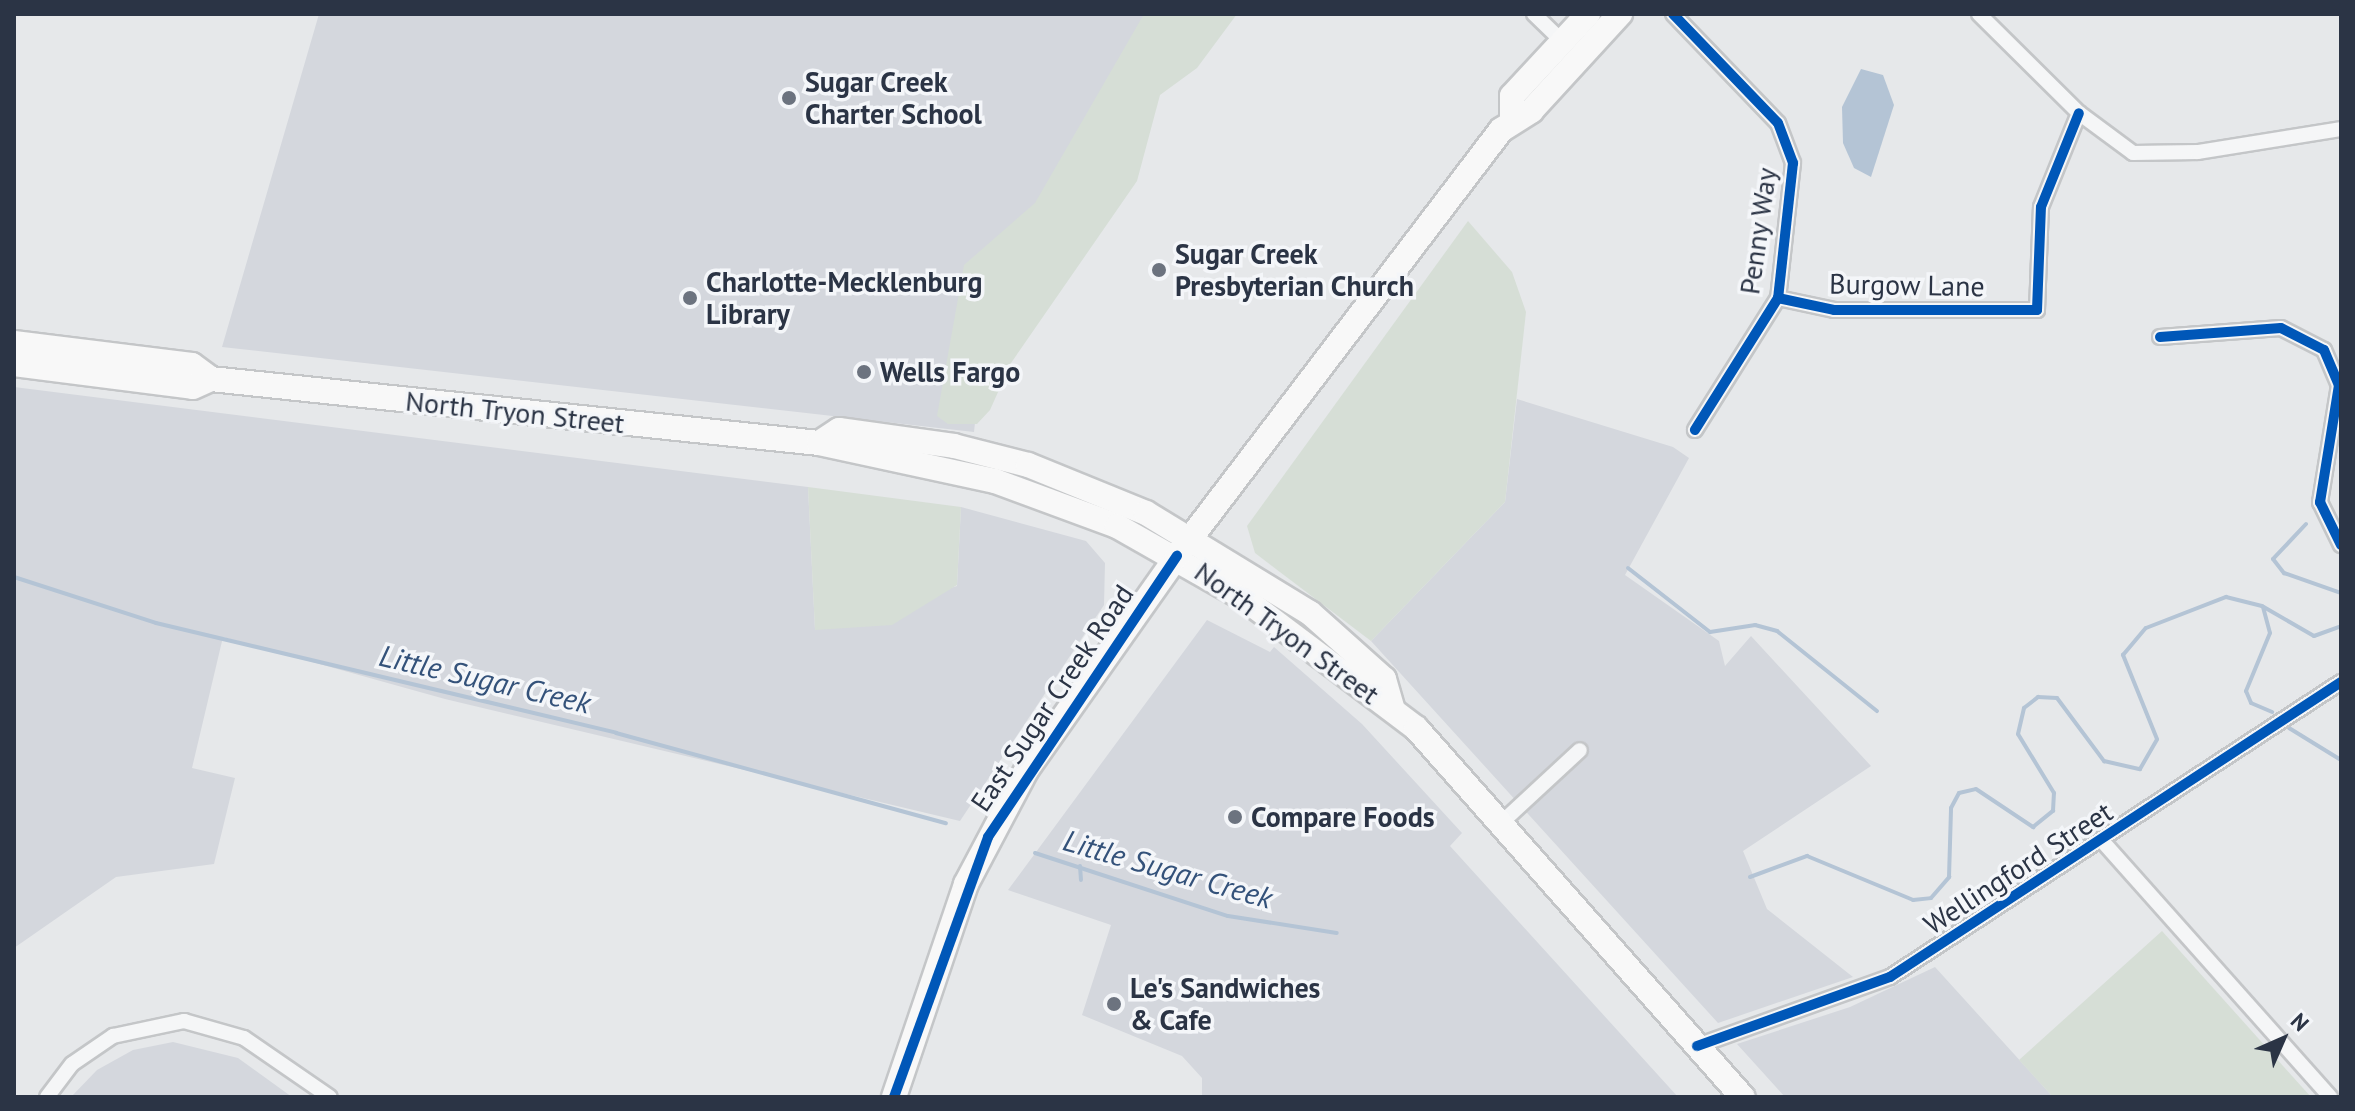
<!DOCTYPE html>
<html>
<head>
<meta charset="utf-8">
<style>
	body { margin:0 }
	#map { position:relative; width:2355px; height:1111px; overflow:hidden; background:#e6e8ea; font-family:"PT Sans",sans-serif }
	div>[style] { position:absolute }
	.built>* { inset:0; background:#d4d7dd }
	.green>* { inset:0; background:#d6ded6 }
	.water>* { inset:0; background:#b4c4d5 }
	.stream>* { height:4px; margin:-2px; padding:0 2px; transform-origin:2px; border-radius:2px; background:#b4c4d5 }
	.roads { filter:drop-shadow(2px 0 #c4c6c8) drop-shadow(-2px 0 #c4c6c8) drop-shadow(0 2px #c4c6c8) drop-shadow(0 -2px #c4c6c8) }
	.street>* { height:14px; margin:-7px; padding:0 7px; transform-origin:7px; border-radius:7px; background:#f5f6f7 }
	.primary>* { height:24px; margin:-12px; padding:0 12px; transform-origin:12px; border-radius:12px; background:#f8f8f8 }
	.cycleway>* { height:10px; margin:-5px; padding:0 5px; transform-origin:5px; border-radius:5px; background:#0057b8 }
	.dots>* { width:22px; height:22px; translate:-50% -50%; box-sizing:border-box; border:4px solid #f4f6f9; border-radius:50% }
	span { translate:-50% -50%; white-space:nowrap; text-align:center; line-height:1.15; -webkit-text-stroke:7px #f4f6f9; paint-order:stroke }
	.poi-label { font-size:28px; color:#2b3445; font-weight:700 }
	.left { translate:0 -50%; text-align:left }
	.street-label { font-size:28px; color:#2b3445 }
	.water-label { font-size:30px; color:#34527a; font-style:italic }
	.frame { position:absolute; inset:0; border:16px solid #2b3445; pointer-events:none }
	.north { position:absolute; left:2243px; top:999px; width:80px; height:80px; -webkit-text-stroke:6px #f4f6f9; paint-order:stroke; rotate:45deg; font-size:22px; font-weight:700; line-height:32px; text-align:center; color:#2b3445 }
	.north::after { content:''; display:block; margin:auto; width:28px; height:36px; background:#2b3445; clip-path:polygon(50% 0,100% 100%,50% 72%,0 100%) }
</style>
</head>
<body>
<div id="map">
	<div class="built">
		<div style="clip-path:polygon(319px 14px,1165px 14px,1080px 180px,994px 248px,974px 432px,222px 347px)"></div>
		<div style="clip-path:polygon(14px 387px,808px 487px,815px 629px,957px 586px,961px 507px,1086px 541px,1105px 563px,1104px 605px,960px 821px,445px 699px,223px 637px,192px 768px,235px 778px,214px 864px,116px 877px,14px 948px)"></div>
		<div style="clip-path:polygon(1517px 399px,1673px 447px,1689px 458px,1625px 575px,1719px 641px,1725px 666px,1751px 636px,1871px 766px,1743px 851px,1767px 909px,1853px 977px,1718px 1023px,1371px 641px,1505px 502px)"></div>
		<div style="clip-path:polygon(1207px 620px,1270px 652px,1274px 647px,1362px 724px,1462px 833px,1450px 846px,1678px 1097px,1202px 1097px,1202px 1078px,1182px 1056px,1082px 1015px,1111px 925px,1008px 890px)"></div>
		<div style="clip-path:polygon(1935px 967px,2053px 1097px,1785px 1097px,1737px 1044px,1850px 1007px)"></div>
		<div style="clip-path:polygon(173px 1042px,238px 1058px,292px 1097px,71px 1097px,97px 1070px,133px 1050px)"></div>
	</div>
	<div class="green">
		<div style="clip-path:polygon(1144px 14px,1237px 14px,1197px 68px,1160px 95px,1137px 181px,1011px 363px,990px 410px,977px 424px,948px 424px,937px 416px,964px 265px,1035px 203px)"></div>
		<div style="clip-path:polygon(1468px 221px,1512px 272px,1526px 312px,1505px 502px,1371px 641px,1255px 553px,1247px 526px)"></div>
		<div style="clip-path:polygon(808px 487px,961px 507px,957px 585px,892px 625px,815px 630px)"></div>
		<div style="clip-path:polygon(2162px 931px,2311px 1097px,2053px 1097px,2019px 1060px)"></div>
	</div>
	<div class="water">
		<div style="clip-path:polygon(1861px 69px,1883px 75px,1894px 105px,1871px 177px,1854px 168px,1843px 143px,1842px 107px)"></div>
	</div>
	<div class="stream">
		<div style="left:2306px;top:524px;width:48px;rotate:133.3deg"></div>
		<div style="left:2273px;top:559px;width:18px;rotate:52deg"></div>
		<div style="left:2284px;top:573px;width:60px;rotate:19.3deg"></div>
		<div style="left:1628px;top:568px;width:104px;rotate:38deg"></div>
		<div style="left:1710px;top:632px;width:46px;rotate:-8.8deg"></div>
		<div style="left:1755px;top:625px;width:23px;rotate:15deg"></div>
		<div style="left:1777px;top:631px;width:128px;rotate:38.7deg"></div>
		<div style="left:14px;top:577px;width:149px;rotate:17.9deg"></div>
		<div style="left:156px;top:623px;width:473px;rotate:13.4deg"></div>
		<div style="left:616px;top:733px;width:342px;rotate:15.3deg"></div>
		<div style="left:2263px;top:607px;width:27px;rotate:75deg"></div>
		<div style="left:2270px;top:633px;width:63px;rotate:112.5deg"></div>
		<div style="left:2246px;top:691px;width:13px;rotate:67deg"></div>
		<div style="left:2251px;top:703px;width:23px;rotate:23deg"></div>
		<div style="left:2289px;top:728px;width:61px;rotate:31.6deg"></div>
		<div style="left:1035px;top:853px;width:203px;rotate:18.1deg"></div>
		<div style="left:1228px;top:916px;width:110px;rotate:8.9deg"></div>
		<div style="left:1080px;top:866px;width:14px;rotate:86deg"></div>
		<div style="left:1750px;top:877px;width:61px;rotate:-20.2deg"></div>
		<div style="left:1807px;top:856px;width:115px;rotate:22.5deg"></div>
		<div style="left:1913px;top:900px;width:18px;rotate:-6deg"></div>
		<div style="left:1931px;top:898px;width:28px;rotate:-49deg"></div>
		<div style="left:1949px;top:877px;width:69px;rotate:-88.3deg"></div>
		<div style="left:1951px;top:808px;width:17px;rotate:-62deg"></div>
		<div style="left:1959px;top:793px;width:17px;rotate:-13deg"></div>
		<div style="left:1976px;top:789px;width:69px;rotate:33.7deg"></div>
		<div style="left:2033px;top:827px;width:26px;rotate:-39deg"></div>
		<div style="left:2053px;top:811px;width:18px;rotate:-87deg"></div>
		<div style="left:2054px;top:793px;width:69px;rotate:-121.4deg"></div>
		<div style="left:2018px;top:734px;width:27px;rotate:-77deg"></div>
		<div style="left:2024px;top:708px;width:18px;rotate:-38deg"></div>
		<div style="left:2038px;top:697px;width:19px;rotate:3deg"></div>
		<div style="left:2057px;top:698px;width:79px;rotate:53.3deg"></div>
		<div style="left:2104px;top:761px;width:37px;rotate:13deg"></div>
		<div style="left:2140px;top:769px;width:34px;rotate:-60deg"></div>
		<div style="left:2157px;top:739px;width:91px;rotate:-112deg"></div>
		<div style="left:2123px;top:655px;width:35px;rotate:-50deg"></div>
		<div style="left:2146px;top:628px;width:86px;rotate:-21.2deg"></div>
		<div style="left:2226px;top:597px;width:37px;rotate:14deg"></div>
		<div style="left:2262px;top:606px;width:60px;rotate:30deg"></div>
		<div style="left:2314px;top:636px;width:29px;rotate:-20deg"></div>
	</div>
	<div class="roads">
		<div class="street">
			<div style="left:1534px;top:14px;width:37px;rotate:44deg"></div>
			<div style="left:1673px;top:14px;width:151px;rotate:46.1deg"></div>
			<div style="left:1778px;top:123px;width:43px;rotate:69.4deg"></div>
			<div style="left:1793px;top:163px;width:136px;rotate:96.3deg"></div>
			<div style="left:1778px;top:298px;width:156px;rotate:122.2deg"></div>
			<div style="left:1979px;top:14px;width:141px;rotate:44.7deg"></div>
			<div style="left:2079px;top:113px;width:67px;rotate:36.5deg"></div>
			<div style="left:2133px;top:153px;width:65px;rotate:-0.9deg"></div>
			<div style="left:2198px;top:152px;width:145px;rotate:-9.1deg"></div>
			<div style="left:1778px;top:298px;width:57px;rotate:12.1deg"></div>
			<div style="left:1834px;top:310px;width:203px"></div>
			<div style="left:2037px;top:310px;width:103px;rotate:-87.8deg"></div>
			<div style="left:2041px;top:207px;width:101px;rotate:-68deg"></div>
			<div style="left:2160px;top:337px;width:121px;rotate:-4.3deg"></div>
			<div style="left:2281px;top:328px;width:48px;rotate:27.1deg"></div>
			<div style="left:2324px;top:350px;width:38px;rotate:67deg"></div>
			<div style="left:2339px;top:385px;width:119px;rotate:99.2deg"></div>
			<div style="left:2320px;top:502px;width:48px;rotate:64deg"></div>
			<div style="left:1499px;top:825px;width:110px;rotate:-42.8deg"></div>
			<div style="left:2104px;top:843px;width:340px;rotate:48.3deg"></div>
			<div style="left:1697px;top:1046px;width:205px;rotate:-19.7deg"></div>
			<div style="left:1890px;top:977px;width:539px;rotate:-33.19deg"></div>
			<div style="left:47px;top:1097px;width:41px;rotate:-52.9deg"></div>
			<div style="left:72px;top:1064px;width:50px;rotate:-34.3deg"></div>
			<div style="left:113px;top:1036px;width:73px;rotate:-11.9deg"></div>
			<div style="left:184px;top:1021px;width:62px;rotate:15.8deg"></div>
			<div style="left:244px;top:1038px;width:104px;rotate:34.5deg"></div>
		</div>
		<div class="primary">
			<div style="left:1512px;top:117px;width:21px;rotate:-90deg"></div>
			<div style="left:1512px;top:96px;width:112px;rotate:-47.2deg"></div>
			<div style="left:14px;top:343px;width:179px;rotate:7deg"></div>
			<div style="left:192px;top:365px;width:24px;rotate:36deg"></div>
			<div style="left:211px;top:379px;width:611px;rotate:6.01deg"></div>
			<div style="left:819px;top:443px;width:180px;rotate:12.2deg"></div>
			<div style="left:995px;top:481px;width:130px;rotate:20.2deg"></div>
			<div style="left:1117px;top:526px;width:144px;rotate:29.6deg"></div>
			<div style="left:1242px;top:597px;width:218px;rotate:37deg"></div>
			<div style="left:1416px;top:728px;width:493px;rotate:48.5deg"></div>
			<div style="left:14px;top:364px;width:180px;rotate:7.3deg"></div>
			<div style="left:193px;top:387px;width:20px;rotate:-24deg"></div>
			<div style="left:819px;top:443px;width:24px;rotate:-33deg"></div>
			<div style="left:839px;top:430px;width:116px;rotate:7.9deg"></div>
			<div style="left:954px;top:446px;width:76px;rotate:14.4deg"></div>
			<div style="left:1028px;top:465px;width:127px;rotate:22.1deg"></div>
			<div style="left:1146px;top:513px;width:192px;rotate:31.4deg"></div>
			<div style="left:1310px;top:613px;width:99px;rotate:41.7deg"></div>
			<div style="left:1384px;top:679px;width:29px;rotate:74deg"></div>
			<div style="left:894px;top:1097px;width:225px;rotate:-71.3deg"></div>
			<div style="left:966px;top:884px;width:130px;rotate:-62.1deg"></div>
			<div style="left:1027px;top:769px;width:261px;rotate:-54.8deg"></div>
			<div style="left:1177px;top:556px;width:535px;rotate:-52.74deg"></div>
			<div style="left:1501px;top:130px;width:36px;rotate:-32deg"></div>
			<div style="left:1531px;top:111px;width:132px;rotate:-47.5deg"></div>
		</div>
	</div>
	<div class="cycleway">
		<div style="left:1673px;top:14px;width:151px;rotate:46.1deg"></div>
		<div style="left:1778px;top:123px;width:43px;rotate:69.4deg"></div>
		<div style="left:1793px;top:163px;width:136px;rotate:96.3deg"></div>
		<div style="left:1778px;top:298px;width:156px;rotate:122.2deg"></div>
		<div style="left:1778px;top:298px;width:57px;rotate:12.1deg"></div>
		<div style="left:1834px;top:310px;width:203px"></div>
		<div style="left:2037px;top:310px;width:103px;rotate:-87.8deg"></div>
		<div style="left:2041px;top:207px;width:101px;rotate:-68deg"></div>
		<div style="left:2160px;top:337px;width:121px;rotate:-4.3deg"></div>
		<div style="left:2281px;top:328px;width:48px;rotate:27.1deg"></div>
		<div style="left:2324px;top:350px;width:38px;rotate:67deg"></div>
		<div style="left:2339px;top:385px;width:119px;rotate:99.2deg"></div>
		<div style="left:2320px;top:502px;width:48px;rotate:64deg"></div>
		<div style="left:1697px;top:1046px;width:205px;rotate:-19.7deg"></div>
		<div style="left:1890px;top:977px;width:539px;rotate:-33.19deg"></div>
		<div style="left:894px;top:1097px;width:276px;rotate:-70.1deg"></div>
		<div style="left:988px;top:837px;width:339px;rotate:-56.1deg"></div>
	</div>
	<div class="dots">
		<div style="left:789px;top:98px;background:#6c737f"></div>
		<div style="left:1159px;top:270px;background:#6c737f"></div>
		<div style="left:690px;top:298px;background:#6c737f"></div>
		<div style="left:864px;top:372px;background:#6c737f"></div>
		<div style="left:1235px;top:817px;background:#6c737f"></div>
		<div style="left:1114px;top:1004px;background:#6c737f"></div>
	</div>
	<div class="poi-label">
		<span class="left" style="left:805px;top:98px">Sugar Creek<br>Charter School</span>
		<span class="left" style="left:1175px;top:270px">Sugar Creek<br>Presbyterian Church</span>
		<span class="left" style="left:706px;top:298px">Charlotte-Mecklenburg<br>Library</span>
		<span class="left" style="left:880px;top:372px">Wells Fargo</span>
		<span class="left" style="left:1251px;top:817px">Compare Foods</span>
		<span class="left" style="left:1130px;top:1004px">Le's Sandwiches<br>&amp; Cafe</span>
	</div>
	<div class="street-label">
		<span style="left:1758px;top:231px;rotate:-82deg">Penny Way</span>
		<span style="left:1907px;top:285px;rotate:1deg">Burgow Lane</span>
		<span style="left:515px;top:412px;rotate:6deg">North Tryon Street</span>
		<span style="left:1287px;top:633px;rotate:36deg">North Tryon Street</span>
		<span style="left:1052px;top:698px;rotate:-56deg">East Sugar Creek Road</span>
		<span style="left:2018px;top:868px;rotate:-33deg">Wellingford Street</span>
	</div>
	<div class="water-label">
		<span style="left:485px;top:679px;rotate:13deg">Little Sugar Creek</span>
		<span style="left:1168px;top:869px;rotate:16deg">Little Sugar Creek</span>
	</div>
	<div class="frame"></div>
	<div class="north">N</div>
</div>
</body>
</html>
